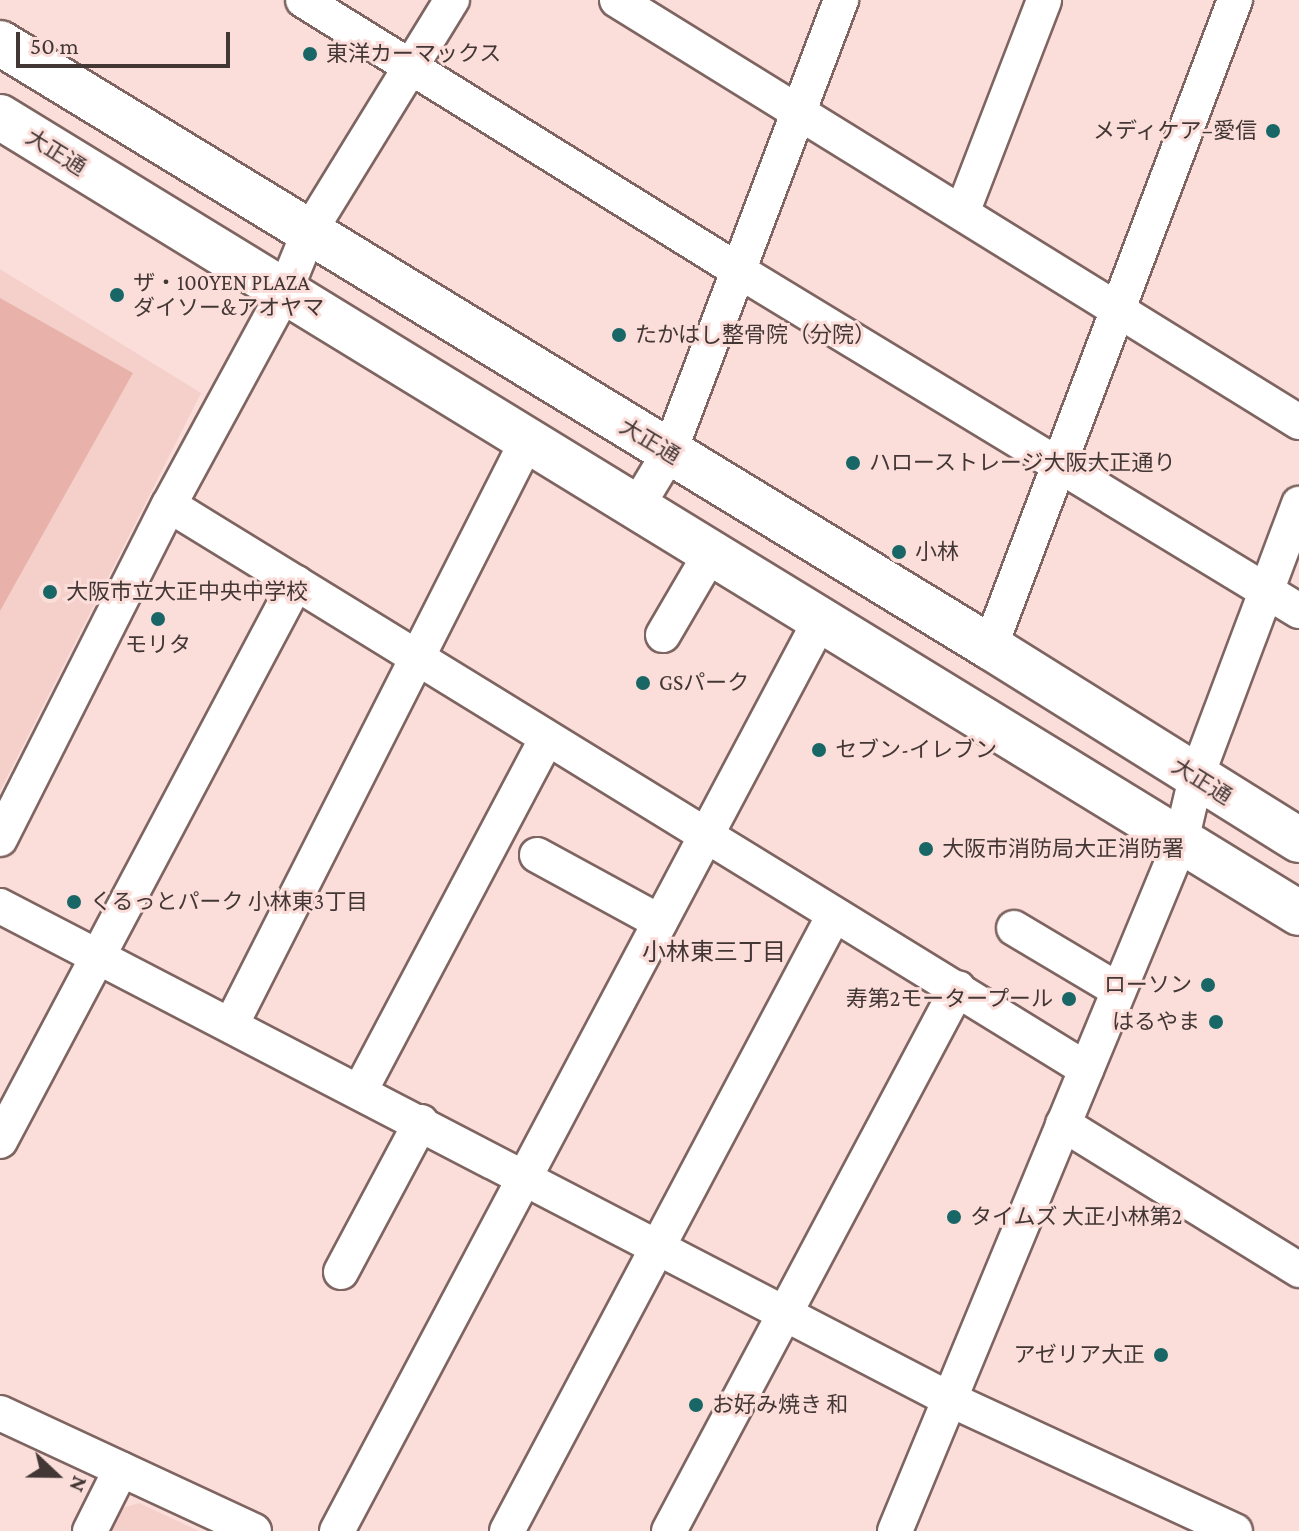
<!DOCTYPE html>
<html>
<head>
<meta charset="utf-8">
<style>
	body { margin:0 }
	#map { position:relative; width:1299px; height:1531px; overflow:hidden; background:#fbdeda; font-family:"Crimson Pro","Noto Sans JP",serif }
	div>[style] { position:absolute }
	.built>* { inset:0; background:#f5d0ca }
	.green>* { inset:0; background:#e8b2aa }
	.roads { filter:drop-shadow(2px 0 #7e6561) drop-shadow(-2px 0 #7e6561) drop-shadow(0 2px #7e6561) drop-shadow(0 -2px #7e6561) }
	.minor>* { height:34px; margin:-17px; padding:0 17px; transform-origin:17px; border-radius:17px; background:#fff }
	.major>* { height:44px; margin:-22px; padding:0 22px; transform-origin:22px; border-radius:22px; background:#fff }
	.dots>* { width:22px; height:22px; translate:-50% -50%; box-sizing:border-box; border:4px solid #fbdeda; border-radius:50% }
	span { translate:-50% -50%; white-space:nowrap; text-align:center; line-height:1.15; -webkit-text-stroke:6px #fbdeda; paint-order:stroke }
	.poi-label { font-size:22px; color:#433736 }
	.left { translate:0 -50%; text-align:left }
	.right { translate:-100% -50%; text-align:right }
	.street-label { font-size:22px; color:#433736 }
	.neighbourhood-label { font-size:24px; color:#433736 }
	.north { position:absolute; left:16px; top:1435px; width:80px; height:80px; -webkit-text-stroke:6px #fbdeda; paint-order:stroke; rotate:112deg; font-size:22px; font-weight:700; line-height:32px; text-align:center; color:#433736 }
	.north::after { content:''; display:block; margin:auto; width:28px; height:36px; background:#433736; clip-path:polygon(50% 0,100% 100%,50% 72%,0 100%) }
	.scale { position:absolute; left:16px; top:32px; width:214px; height:36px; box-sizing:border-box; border:4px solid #433736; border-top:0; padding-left:10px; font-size:24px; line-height:28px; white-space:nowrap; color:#433736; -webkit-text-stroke:6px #fbdeda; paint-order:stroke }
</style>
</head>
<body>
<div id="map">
	<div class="built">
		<div style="clip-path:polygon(0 269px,201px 393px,0 791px)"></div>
		<div style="clip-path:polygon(139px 1503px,199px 1531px,111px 1531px,123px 1508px)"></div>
	</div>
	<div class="green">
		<div style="clip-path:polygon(0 298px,133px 373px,0 611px)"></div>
	</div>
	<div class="roads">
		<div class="minor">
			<div style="left:303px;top:0;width:513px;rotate:31.86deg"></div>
			<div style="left:739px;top:271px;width:655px;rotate:31.26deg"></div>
			<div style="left:617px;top:0;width:802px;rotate:31.75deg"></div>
			<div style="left:962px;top:213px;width:228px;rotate:-68.9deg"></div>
			<div style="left:169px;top:505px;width:1077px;rotate:31.59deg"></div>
			<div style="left:636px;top:508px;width:64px;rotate:-59deg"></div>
			<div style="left:669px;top:453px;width:485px;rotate:-69.2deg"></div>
			<div style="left:663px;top:635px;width:95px;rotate:-59.7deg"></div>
			<div style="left:990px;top:647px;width:692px;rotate:-69.26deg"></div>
			<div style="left:0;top:839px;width:374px;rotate:-63.2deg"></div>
			<div style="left:169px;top:505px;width:241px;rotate:-61.5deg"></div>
			<div style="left:284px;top:293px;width:66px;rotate:-67.7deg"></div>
			<div style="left:309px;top:232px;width:273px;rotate:-58.4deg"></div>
			<div style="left:537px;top:855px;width:140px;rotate:28.6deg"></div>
			<div style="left:0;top:906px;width:1069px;rotate:27.45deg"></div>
			<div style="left:949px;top:1399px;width:315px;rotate:24.8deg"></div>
			<div style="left:1014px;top:928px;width:121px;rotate:30.8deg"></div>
			<div style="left:231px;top:1025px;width:655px;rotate:-63.12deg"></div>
			<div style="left:360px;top:1091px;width:399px;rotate:-62.1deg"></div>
			<div style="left:1063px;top:1124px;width:278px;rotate:31.7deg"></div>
			<div style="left:0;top:1141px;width:632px;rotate:-62.06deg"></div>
			<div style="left:341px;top:1272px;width:170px;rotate:-61.9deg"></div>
			<div style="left:0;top:1413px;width:280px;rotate:24.9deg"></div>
			<div style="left:90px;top:1531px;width:69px;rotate:-63.4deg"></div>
			<div style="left:337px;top:1531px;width:1032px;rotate:-62.05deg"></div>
			<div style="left:507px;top:1531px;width:697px;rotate:-62.04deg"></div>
			<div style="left:669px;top:1531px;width:615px;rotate:-61.98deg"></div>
			<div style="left:895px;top:1531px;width:747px;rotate:-67.49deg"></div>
			<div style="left:1181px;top:841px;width:65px;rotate:-76.6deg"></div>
			<div style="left:1196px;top:778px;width:293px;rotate:-69.4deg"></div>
		</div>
		<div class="major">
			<div style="left:0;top:43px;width:1160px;rotate:31.39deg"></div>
			<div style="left:990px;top:647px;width:364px;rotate:32deg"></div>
			<div style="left:0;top:117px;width:1523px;rotate:31.5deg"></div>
		</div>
	</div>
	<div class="dots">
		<div style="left:310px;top:54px;background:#186665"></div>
		<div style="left:1273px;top:131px;background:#186665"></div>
		<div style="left:117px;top:295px;background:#186665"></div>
		<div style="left:619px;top:335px;background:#186665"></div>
		<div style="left:853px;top:463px;background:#186665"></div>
		<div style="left:899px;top:552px;background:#186665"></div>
		<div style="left:50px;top:592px;background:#186665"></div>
		<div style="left:158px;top:619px;background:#186665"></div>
		<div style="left:643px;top:683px;background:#186665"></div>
		<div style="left:819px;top:750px;background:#186665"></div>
		<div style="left:926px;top:849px;background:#186665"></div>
		<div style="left:74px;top:902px;background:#186665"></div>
		<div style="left:1208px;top:985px;background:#186665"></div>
		<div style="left:1069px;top:999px;background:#186665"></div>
		<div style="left:1216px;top:1022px;background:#186665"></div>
		<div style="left:954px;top:1217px;background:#186665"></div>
		<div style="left:1161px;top:1355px;background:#186665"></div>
		<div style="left:696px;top:1405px;background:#186665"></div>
	</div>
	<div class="poi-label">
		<span class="left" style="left:326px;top:54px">東洋カーマックス</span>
		<span class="right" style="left:1257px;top:131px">メディケア−愛信</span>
		<span class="left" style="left:133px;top:295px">ザ・100YEN PLAZA<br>ダイソー&amp;アオヤマ</span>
		<span class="left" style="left:635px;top:335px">たかはし整骨院（分院）</span>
		<span class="left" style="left:869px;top:463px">ハローストレージ大阪大正通り</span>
		<span class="left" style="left:915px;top:552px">小林</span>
		<span class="left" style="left:66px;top:592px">大阪市立大正中央中学校</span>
		<span style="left:158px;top:645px">モリタ</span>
		<span class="left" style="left:659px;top:683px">GSパーク</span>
		<span class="left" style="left:835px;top:750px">セブン-イレブン</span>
		<span class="left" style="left:942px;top:849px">大阪市消防局大正消防署</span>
		<span class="left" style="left:90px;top:902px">くるっとパーク 小林東3丁目</span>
		<span class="right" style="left:1192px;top:985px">ローソン</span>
		<span class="right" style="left:1053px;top:999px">寿第2モータープール</span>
		<span class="right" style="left:1200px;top:1022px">はるやま</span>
		<span class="left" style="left:970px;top:1217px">タイムズ 大正小林第2</span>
		<span class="right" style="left:1145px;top:1355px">アゼリア大正</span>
		<span class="left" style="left:712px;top:1405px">お好み焼き 和</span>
	</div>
	<div class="street-label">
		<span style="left:56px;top:152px;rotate:32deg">大正通</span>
		<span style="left:650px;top:441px;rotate:31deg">大正通</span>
		<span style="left:1202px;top:781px;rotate:32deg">大正通</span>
	</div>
	<div class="neighbourhood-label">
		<span style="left:714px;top:952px">小林東三丁目</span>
	</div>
	<div class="north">N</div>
	<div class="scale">50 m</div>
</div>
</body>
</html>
